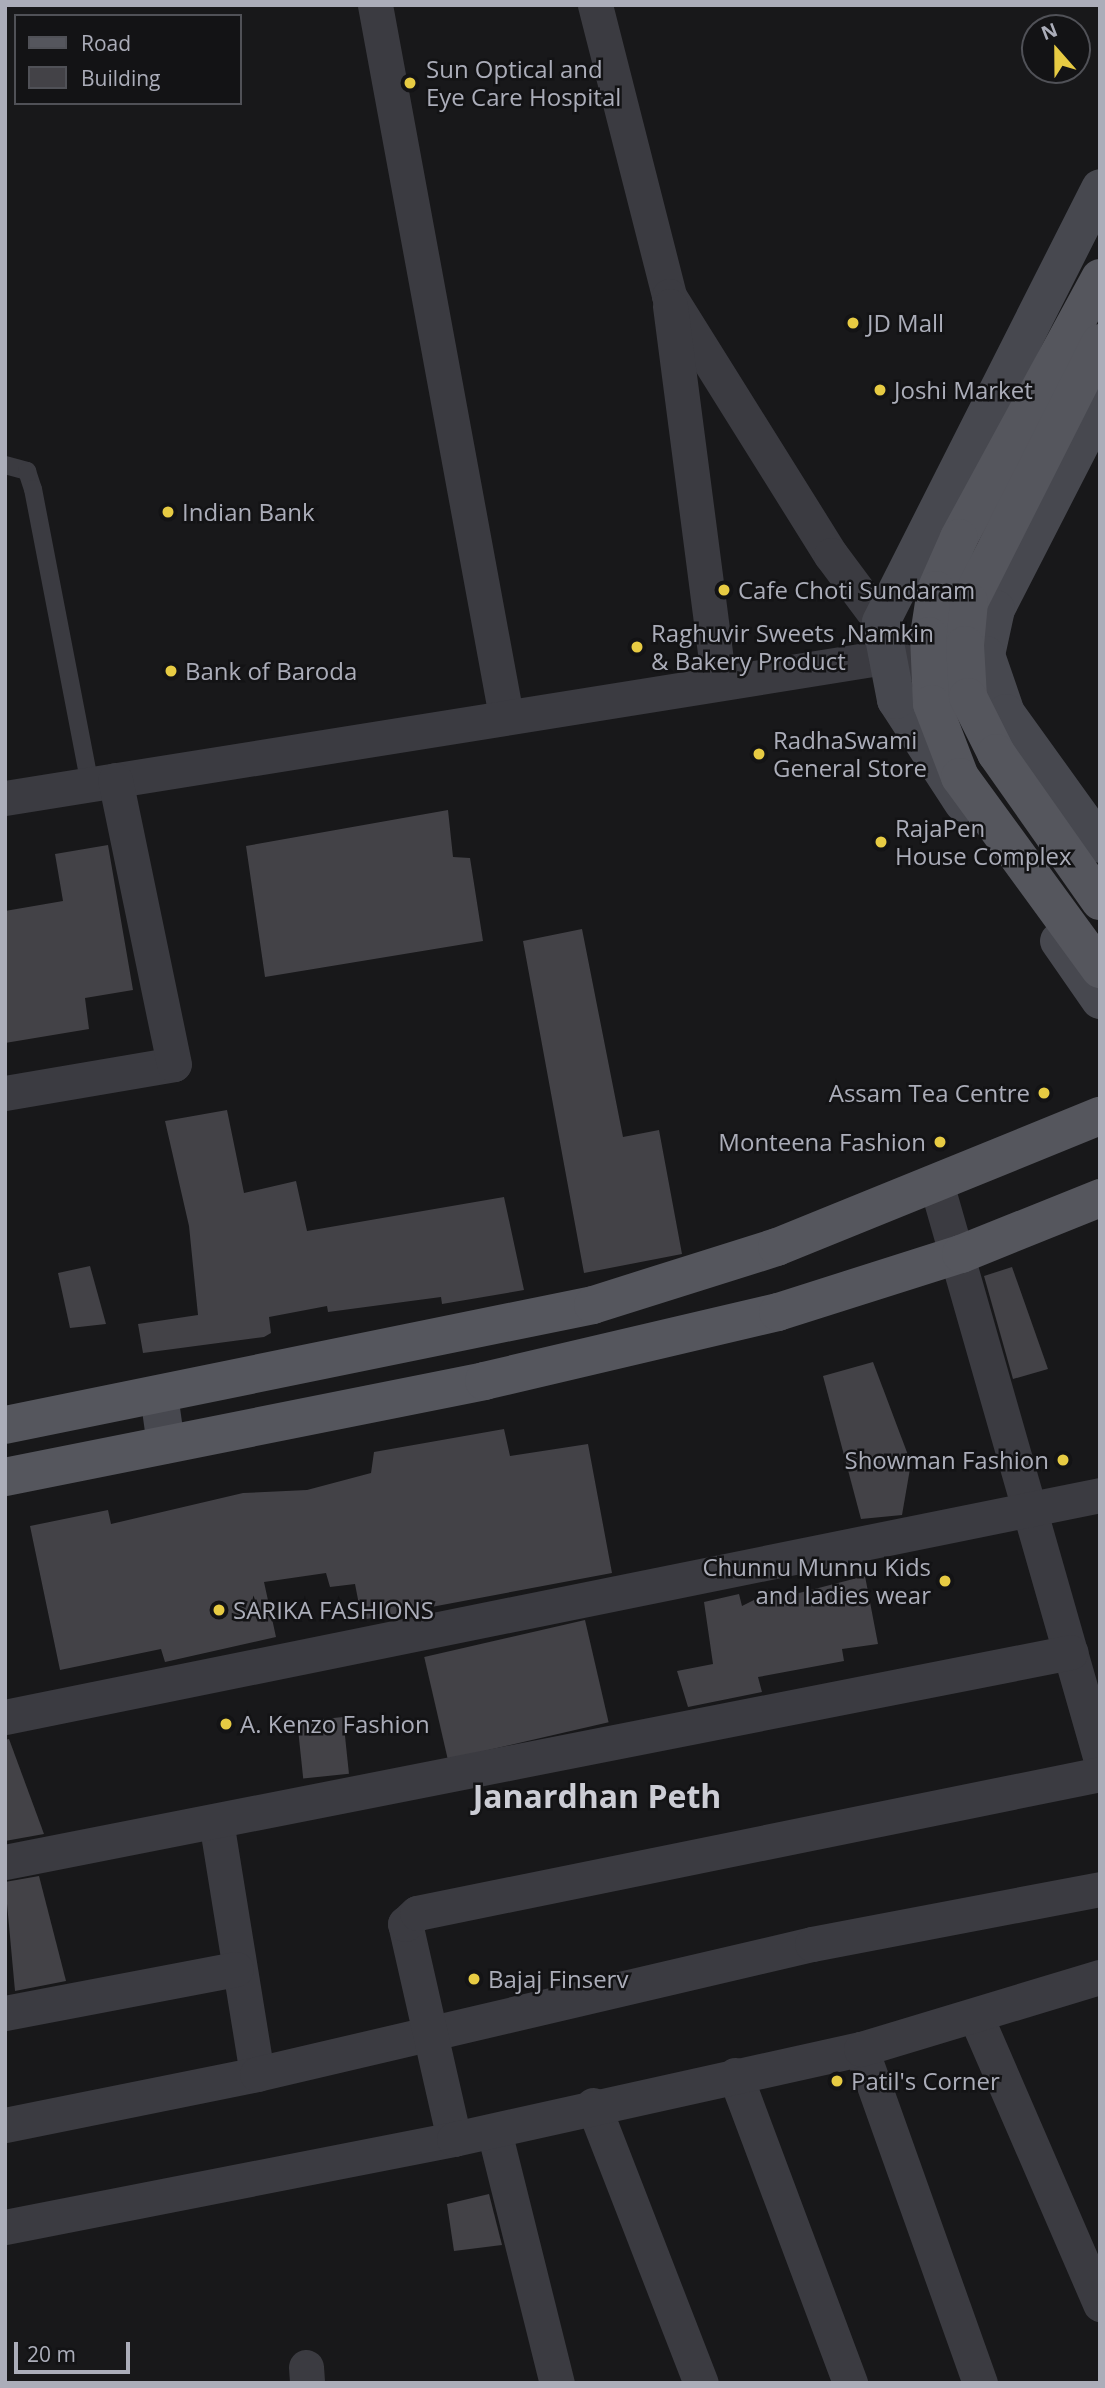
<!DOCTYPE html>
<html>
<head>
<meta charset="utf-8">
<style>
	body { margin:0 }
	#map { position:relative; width:1105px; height:2388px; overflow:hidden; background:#18181a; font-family:"Open Sans",sans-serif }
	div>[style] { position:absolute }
	.building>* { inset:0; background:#434247; transform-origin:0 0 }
	.lane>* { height:18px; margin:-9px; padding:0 9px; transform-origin:9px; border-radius:9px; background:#3b3b41 }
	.street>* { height:35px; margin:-17.5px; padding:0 17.5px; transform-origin:17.5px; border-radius:17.5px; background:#3b3b41 }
	.secondary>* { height:38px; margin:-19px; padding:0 19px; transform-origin:19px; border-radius:19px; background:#47484f }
	.primary>* { height:38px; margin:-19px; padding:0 19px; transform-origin:19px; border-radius:19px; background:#55565d }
	.primary-bridge>* { height:38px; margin:-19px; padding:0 19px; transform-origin:19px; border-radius:19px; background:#55565d }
	.dots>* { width:19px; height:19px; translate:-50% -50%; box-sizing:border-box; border:4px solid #131315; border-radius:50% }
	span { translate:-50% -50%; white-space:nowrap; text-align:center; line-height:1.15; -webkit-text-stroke:5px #131315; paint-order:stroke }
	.poi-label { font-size:24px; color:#abadb9 }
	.left { translate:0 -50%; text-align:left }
	.right { translate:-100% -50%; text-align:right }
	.district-label { font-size:32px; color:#cccdd5; font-weight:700 }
	.frame { position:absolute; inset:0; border:7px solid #abadb9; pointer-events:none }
	.legend { position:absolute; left:14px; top:14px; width:228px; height:91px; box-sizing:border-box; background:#131315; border:2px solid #505157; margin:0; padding:9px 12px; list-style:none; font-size:21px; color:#abadb9 }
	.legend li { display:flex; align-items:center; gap:14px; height:35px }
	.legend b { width:35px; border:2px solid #505157 }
	.north { position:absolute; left:1021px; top:14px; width:70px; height:70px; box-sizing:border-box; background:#131315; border:2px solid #505157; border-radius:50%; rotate:339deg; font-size:19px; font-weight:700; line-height:28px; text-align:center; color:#abadb9 }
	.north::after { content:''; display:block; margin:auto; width:24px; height:32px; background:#e7cb43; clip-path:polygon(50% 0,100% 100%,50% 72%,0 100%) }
	.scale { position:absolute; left:14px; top:2342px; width:116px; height:32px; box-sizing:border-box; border:4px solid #abadb9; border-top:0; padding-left:9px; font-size:21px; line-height:24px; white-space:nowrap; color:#abadb9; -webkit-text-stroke:5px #131315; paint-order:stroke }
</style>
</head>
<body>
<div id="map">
	<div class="building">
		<div style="clip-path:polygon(448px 810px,453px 857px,470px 858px,483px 941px,265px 977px,246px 846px)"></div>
		<div style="clip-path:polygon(108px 845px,133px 990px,85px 998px,89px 1029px,5px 1043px,5px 911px,63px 901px,55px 854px)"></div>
		<div style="clip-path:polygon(582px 929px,623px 1137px,659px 1130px,682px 1254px,584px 1273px,523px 941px)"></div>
		<div style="clip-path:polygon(227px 1110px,244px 1193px,296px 1181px,307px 1231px,504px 1197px,524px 1290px,442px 1304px,441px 1297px,328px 1312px,327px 1306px,269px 1317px,271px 1333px,264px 1337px,143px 1353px,138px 1324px,198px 1315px,189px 1226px,165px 1121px)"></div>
		<div style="clip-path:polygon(90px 1266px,106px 1324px,70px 1328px,58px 1273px)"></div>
		<div style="clip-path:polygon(1012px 1267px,1048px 1369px,1013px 1379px,984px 1276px)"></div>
		<div style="clip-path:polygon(873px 1362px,911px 1463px,902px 1515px,861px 1519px,823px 1376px)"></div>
		<div style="clip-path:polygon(504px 1429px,510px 1456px,588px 1444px,612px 1573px,362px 1620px,355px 1584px,330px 1587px,326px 1573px,264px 1582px,276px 1637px,165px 1662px,161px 1649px,60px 1670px,30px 1526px,108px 1510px,111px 1524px,243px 1493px,307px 1490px,371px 1473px,374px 1452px)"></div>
		<div style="clip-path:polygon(865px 1576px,878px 1644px,842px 1649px,844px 1661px,758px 1677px,762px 1692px,688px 1707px,677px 1671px,713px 1664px,704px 1602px,739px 1594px,742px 1606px,772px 1591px,799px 1593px)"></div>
		<div style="left:585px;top:1620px;width:105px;height:165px;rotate:77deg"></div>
		<div style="left:343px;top:1717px;width:57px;height:46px;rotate:84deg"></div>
		<div style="clip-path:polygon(9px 1739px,44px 1834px,5px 1841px,5px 1740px)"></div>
		<div style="clip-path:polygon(39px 1876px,66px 1981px,15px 1991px,5px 1882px)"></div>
		<div style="clip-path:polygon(489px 2194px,502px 2245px,454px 2251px,447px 2204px)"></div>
	</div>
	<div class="lane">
		<div style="left:5px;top:465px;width:23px;rotate:15deg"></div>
		<div style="left:27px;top:471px;width:19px;rotate:72deg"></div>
		<div style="left:33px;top:489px;width:300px;rotate:79.1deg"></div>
	</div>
	<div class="street">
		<div style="left:375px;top:5px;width:723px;rotate:79.56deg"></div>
		<div style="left:595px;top:5px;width:300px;rotate:75.7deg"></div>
		<div style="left:669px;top:296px;width:305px;rotate:58deg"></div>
		<div style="left:831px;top:555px;width:84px;rotate:53.3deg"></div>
		<div style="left:670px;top:306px;width:378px;rotate:82.6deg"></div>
		<div style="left:5px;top:798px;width:891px;rotate:-9.1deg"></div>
		<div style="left:885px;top:657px;width:75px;rotate:13.1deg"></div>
		<div style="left:5px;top:1093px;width:171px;rotate:-9.7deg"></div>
		<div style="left:174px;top:1064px;width:290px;rotate:-101.7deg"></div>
		<div style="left:936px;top:1183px;width:597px;rotate:74.05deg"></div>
		<div style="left:5px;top:1717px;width:1117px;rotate:-11.46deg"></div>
		<div style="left:216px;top:1821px;width:256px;rotate:80.8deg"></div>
		<div style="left:5px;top:1862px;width:1086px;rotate:-11.14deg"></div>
		<div style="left:5px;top:2013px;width:235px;rotate:-10.8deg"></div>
		<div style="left:976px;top:2017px;width:313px;rotate:66.6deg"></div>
		<div style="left:861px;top:2049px;width:355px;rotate:70.4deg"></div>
		<div style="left:735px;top:2075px;width:329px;rotate:69.5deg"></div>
		<div style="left:593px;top:2105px;width:298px;rotate:68.8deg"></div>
		<div style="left:5px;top:2125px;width:257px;rotate:-11.4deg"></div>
		<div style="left:257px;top:2074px;width:570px;rotate:-13.18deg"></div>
		<div style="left:812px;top:1944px;width:293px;rotate:-10.8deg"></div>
		<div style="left:494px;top:2131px;width:260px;rotate:76deg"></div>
		<div style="left:454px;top:2139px;width:221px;rotate:-102.8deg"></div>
		<div style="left:405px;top:1924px;width:16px;rotate:-43deg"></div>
		<div style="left:417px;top:1913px;width:697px;rotate:-11.5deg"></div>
		<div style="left:5px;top:2227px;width:458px;rotate:-11.1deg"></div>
		<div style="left:454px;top:2139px;width:417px;rotate:-12.5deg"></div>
		<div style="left:861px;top:2049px;width:250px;rotate:-16.8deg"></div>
		<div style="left:306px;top:2367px;width:16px;rotate:86deg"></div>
	</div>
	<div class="secondary">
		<div style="left:1100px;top:406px;width:228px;rotate:117.1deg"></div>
		<div style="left:996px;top:609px;width:47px;rotate:102.3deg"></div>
		<div style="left:986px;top:655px;width:61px;rotate:71deg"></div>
		<div style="left:1006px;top:713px;width:161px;rotate:54.3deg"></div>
		<div style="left:963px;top:803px;width:123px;rotate:-123deg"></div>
		<div style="left:896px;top:700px;width:79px;rotate:-100.9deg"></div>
		<div style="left:881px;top:622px;width:486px;rotate:-63.2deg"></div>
		<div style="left:1059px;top:941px;width:72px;rotate:55.2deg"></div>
		<div style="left:159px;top:1395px;width:50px;rotate:82deg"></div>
	</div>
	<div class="primary">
		<div style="left:5px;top:1425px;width:600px;rotate:-11.53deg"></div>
		<div style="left:593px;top:1305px;width:193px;rotate:-17.5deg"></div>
		<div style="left:777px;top:1247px;width:349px;rotate:-22.1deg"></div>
		<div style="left:5px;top:1477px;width:489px;rotate:-11.3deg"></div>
		<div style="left:484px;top:1381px;width:302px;rotate:-13.2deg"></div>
		<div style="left:778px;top:1312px;width:192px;rotate:-17.6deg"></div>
		<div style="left:961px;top:1254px;width:150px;rotate:-21.9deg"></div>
	</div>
	<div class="primary-bridge">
		<div style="left:1100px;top:278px;width:296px;rotate:118.5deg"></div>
		<div style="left:959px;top:538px;width:57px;rotate:113.9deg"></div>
		<div style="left:936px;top:590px;width:47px;rotate:98.7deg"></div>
		<div style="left:929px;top:636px;width:68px;rotate:87.5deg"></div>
		<div style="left:932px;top:704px;width:78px;rotate:69deg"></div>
		<div style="left:960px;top:777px;width:238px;rotate:53.9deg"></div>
		<div style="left:1100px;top:343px;width:290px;rotate:116.8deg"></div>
		<div style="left:969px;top:602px;width:43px;rotate:95.3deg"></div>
		<div style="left:965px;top:645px;width:52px;rotate:86.7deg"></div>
		<div style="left:968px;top:697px;width:63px;rotate:63.4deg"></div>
		<div style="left:996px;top:753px;width:181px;rotate:54.9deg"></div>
	</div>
	<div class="dots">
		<div style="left:410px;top:83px;background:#e7cb43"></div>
		<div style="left:853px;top:323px;background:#e7cb43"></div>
		<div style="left:880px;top:390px;background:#e7cb43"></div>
		<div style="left:168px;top:512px;background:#e7cb43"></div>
		<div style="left:724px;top:590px;background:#e7cb43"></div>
		<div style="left:637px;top:647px;background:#e7cb43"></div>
		<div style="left:171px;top:671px;background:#e7cb43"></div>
		<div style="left:759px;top:754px;background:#e7cb43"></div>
		<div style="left:881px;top:842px;background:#e7cb43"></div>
		<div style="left:1044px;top:1093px;background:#e7cb43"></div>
		<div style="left:940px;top:1142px;background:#e7cb43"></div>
		<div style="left:1063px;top:1460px;background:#e7cb43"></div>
		<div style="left:945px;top:1581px;background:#e7cb43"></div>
		<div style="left:219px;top:1610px;background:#e7cb43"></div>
		<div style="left:226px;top:1724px;background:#e7cb43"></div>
		<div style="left:474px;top:1979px;background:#e7cb43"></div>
		<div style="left:837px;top:2081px;background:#e7cb43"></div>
	</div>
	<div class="poi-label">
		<span class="left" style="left:426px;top:83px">Sun Optical and<br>Eye Care Hospital</span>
		<span class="left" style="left:867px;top:323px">JD Mall</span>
		<span class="left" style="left:894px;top:390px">Joshi Market</span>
		<span class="left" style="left:182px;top:512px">Indian Bank</span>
		<span class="left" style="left:738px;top:590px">Cafe Choti Sundaram</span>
		<span class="left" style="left:651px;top:647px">Raghuvir Sweets ,Namkin<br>&amp; Bakery Product</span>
		<span class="left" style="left:185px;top:671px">Bank of Baroda</span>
		<span class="left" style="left:773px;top:754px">RadhaSwami<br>General Store</span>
		<span class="left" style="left:895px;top:842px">RajaPen<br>House Complex</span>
		<span class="right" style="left:1030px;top:1093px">Assam Tea Centre</span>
		<span class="right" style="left:926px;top:1142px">Monteena Fashion</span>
		<span class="right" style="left:1049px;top:1460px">Showman Fashion</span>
		<span class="right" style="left:931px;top:1581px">Chunnu Munnu Kids<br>and ladies wear</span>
		<span class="left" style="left:233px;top:1610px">SARIKA FASHIONS</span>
		<span class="left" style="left:240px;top:1724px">A. Kenzo Fashion</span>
		<span class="left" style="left:488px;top:1979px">Bajaj Finserv</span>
		<span class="left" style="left:851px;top:2081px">Patil's Corner</span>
	</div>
	<div class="district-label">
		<span style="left:597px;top:1796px">Janardhan Peth</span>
	</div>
	<div class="frame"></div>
	<ul class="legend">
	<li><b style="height:9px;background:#55565d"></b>Road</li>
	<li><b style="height:19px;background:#434247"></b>Building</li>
	</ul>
	<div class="north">N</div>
	<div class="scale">20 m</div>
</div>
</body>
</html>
